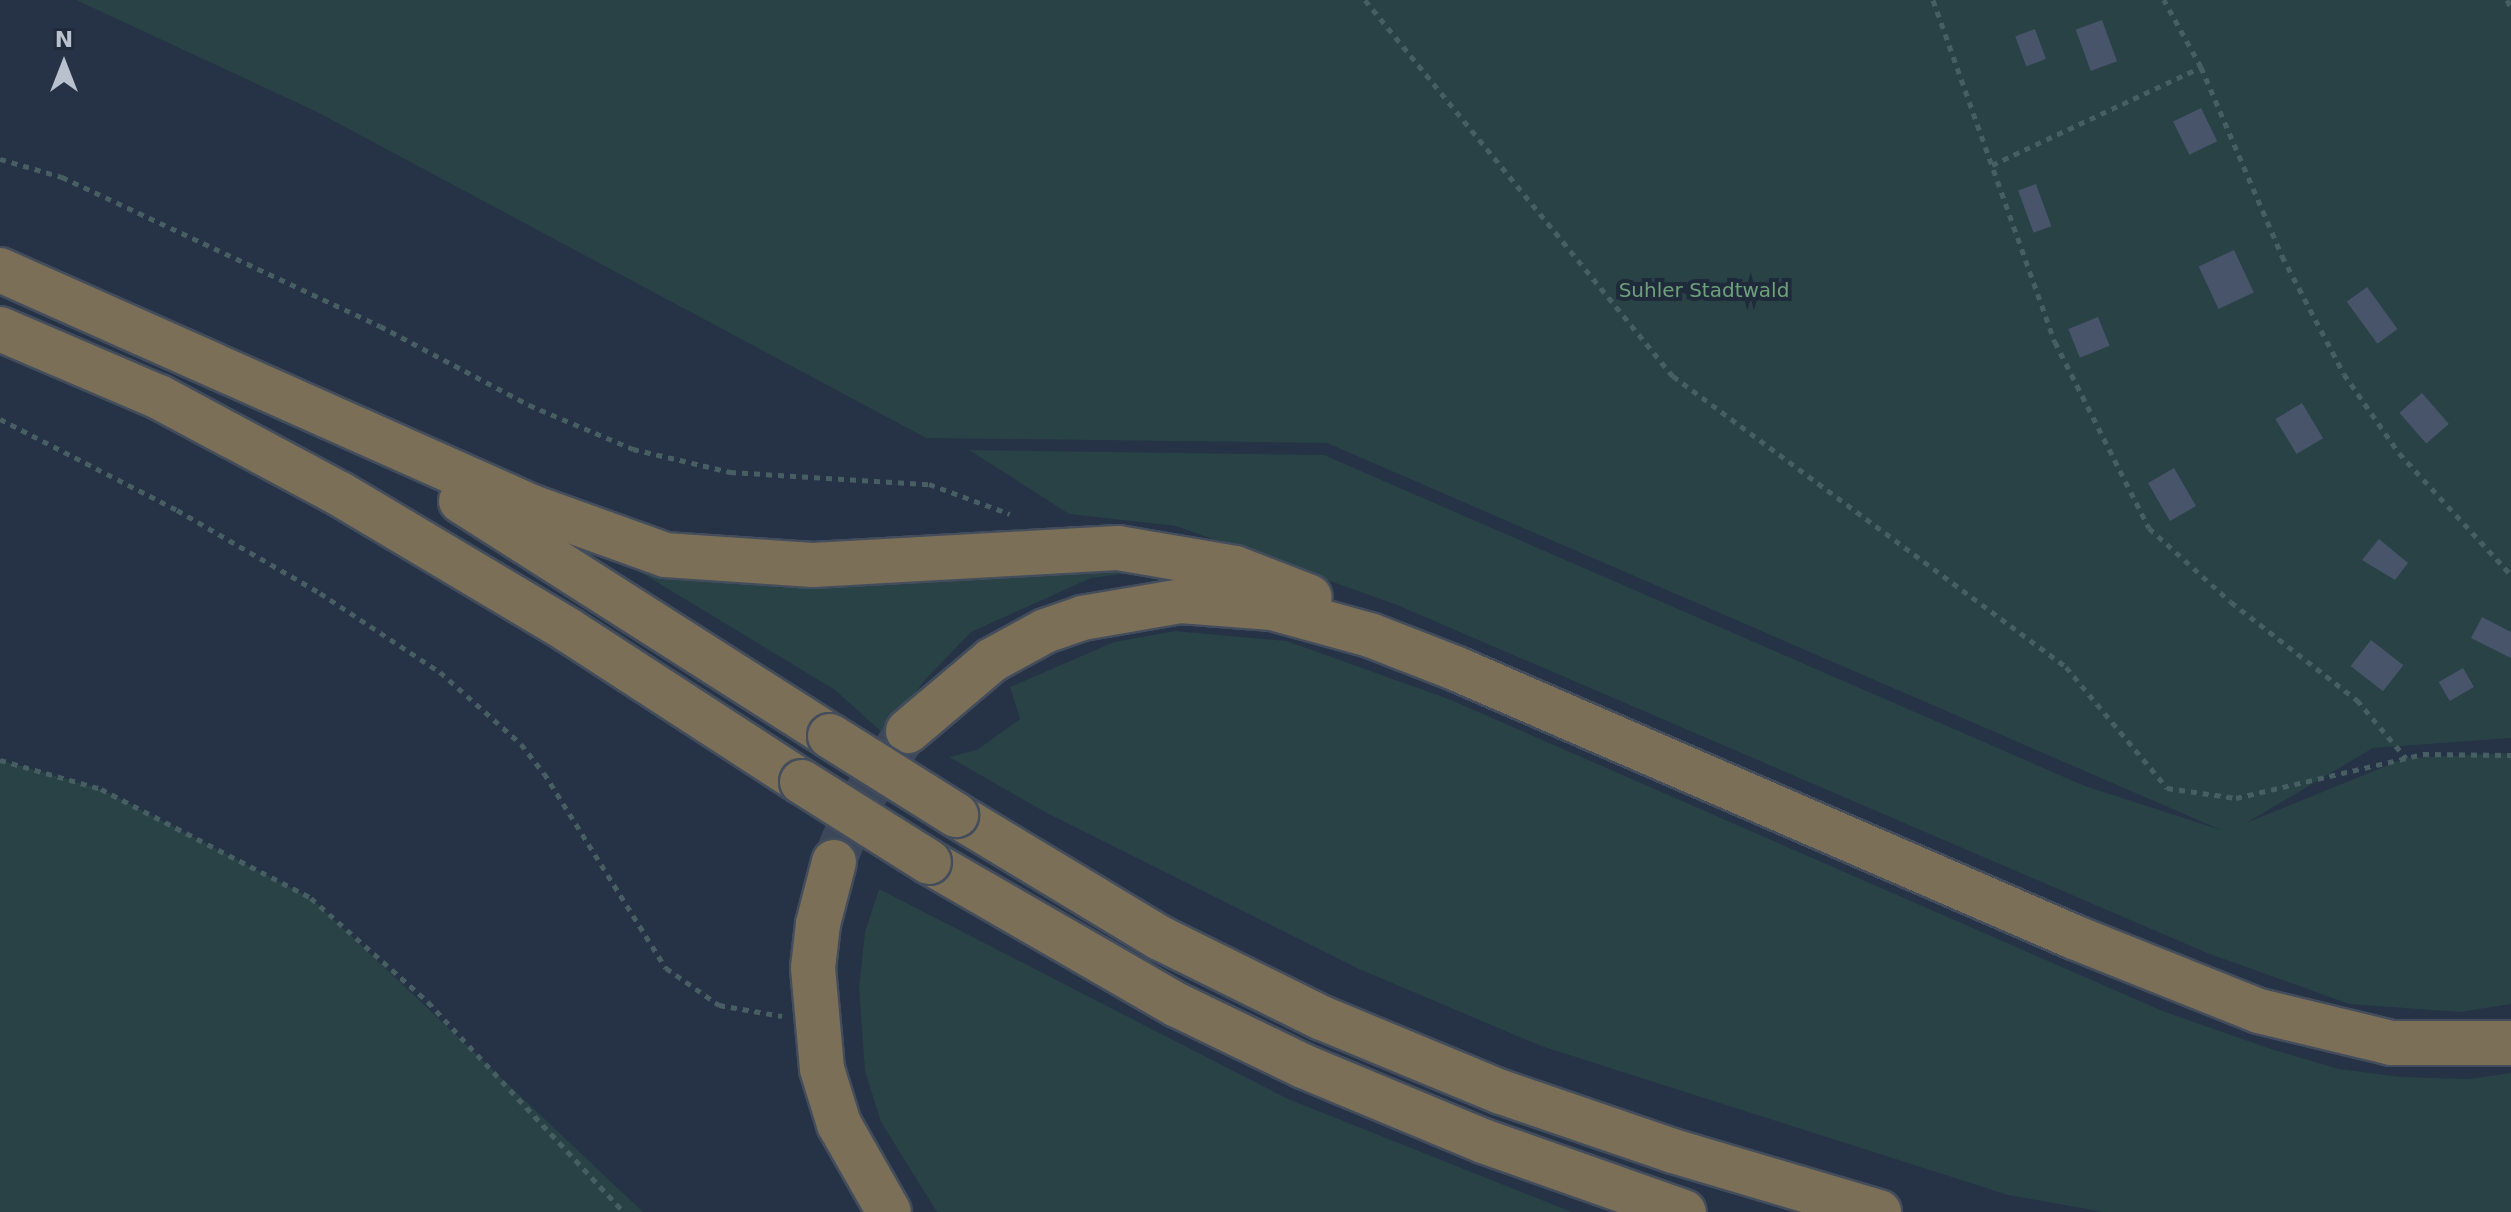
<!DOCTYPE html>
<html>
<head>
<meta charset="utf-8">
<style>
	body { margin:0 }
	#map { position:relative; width:2511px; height:1212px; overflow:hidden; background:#263245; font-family:"DejaVu Sans",sans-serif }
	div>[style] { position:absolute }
	.green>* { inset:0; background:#284246 }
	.building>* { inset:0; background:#48546a; transform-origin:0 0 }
	.highway-tunnel>* { height:44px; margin-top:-22px; transform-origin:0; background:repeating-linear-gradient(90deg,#3c475a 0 44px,transparent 0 66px) }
	.path>* { height:5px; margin-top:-2.5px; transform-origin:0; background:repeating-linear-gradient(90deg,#475f62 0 6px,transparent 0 12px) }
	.roads { filter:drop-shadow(2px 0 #434d5c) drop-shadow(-2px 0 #434d5c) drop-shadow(0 2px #434d5c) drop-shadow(0 -2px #434d5c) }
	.highway>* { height:44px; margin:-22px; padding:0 22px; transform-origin:22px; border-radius:22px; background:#7b6f58 }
	.bridges { filter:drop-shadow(2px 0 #434d5c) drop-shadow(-2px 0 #434d5c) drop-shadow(0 2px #434d5c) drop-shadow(0 -2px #434d5c) }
	.highway-bridge>* { height:44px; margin:-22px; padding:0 22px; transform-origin:22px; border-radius:22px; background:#7b6f58 }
	span { translate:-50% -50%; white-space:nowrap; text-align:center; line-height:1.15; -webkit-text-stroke:8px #1f2a3a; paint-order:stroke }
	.park-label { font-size:20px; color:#6fa07c }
	.north { position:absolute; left:24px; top:24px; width:80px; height:80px; -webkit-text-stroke:6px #1f2a3a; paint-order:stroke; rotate:0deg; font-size:22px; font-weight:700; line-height:32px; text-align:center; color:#b9c0ce }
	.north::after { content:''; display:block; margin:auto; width:28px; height:36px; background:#b9c0ce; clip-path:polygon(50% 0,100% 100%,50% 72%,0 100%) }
</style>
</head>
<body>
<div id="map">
	<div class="green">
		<div style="clip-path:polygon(76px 0,2511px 0,2511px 738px,2373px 748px,2246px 823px,2406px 758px,2511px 753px,2511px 1004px,2460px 1012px,2349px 1004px,2207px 953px,1397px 605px,1176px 526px,1069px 514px,969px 450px,1324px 455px,2085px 786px,2221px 830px,1327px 443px,926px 438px,315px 111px)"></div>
		<div style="clip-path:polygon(1166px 568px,1091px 578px,971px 632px,924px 681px,885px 735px,835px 690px,637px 570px,786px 588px,1049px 570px)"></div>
		<div style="clip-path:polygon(1175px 631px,1287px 641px,1451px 700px,2165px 1012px,2271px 1049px,2339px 1069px,2401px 1077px,2469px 1079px,2511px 1073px,2511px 1212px,2104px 1212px,2008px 1195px,1541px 1046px,1359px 969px,1045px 812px,949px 757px,977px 750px,1020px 719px,1010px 687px,1114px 642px)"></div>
		<div style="clip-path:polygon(0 760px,101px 789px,311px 898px,643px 1212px,0 1212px)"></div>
		<div style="clip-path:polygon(879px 889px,1288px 1099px,1572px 1212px,937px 1212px,881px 1122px,865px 1071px,859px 988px,865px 932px)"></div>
	</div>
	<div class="building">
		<div style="left:2102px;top:20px;width:44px;height:28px;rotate:70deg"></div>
		<div style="left:2035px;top:29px;width:32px;height:21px;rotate:70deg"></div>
		<div style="left:2201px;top:108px;width:37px;height:31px;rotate:64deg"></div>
		<div style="left:2036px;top:184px;width:45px;height:19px;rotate:70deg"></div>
		<div style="left:2234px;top:250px;width:47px;height:39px;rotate:65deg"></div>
		<div style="left:2367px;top:287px;width:52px;height:25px;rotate:54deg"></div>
		<div style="left:2098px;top:317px;width:31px;height:32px;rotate:68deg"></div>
		<div style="left:2422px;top:393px;width:41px;height:30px;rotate:49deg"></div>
		<div style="left:2302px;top:403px;width:41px;height:31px;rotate:59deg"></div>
		<div style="left:2174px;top:468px;width:44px;height:30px;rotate:60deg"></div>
		<div style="clip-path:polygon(2379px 539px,2408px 563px,2395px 580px,2362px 560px)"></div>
		<div style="clip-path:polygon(2482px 617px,2511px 632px,2511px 658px,2471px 638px)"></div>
		<div style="left:2371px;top:640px;width:41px;height:33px;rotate:38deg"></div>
		<div style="left:2463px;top:668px;width:22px;height:28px;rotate:60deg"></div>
	</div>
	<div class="highway-tunnel">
		<div style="left:834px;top:862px;width:62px;rotate:-67.2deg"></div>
		<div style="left:858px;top:805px;width:83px;rotate:-56.3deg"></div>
	</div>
	<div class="path">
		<div style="left:1365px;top:0;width:486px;rotate:50.7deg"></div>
		<div style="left:1673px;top:376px;width:489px;rotate:36.5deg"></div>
		<div style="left:2066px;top:667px;width:158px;rotate:50.1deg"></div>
		<div style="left:2167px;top:788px;width:70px;rotate:8.2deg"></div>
		<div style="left:2236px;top:798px;width:192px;rotate:-13.2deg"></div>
		<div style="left:2423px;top:754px;width:88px;rotate:0.7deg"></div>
		<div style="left:1933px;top:0;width:363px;rotate:70.4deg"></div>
		<div style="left:2055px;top:342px;width:208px;rotate:63.2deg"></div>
		<div style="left:2149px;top:528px;width:110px;rotate:42.1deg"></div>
		<div style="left:2231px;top:602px;width:160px;rotate:37.9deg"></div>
		<div style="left:2357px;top:700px;width:76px;rotate:49.8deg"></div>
		<div style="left:2507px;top:0;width:8px;rotate:60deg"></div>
		<div style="left:2201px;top:67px;width:206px;rotate:66.8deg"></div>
		<div style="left:2282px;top:256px;width:133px;rotate:62.3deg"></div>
		<div style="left:2344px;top:374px;width:96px;rotate:55.2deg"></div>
		<div style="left:2399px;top:453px;width:166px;rotate:47.4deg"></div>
		<div style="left:0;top:159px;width:65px;rotate:16.2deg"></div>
		<div style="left:62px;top:177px;width:351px;rotate:25.1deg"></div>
		<div style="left:380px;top:326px;width:169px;rotate:27.9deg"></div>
		<div style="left:529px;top:405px;width:113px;rotate:22.9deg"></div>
		<div style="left:633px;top:449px;width:100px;rotate:13.3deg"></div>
		<div style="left:730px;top:472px;width:199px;rotate:3.5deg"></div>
		<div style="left:929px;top:484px;width:86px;rotate:20.3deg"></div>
		<div style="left:1992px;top:165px;width:231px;rotate:-25.1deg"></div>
		<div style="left:2201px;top:67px;width:77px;rotate:-118.9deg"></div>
		<div style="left:0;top:419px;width:199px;rotate:27.2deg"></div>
		<div style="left:177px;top:510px;width:165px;rotate:30.1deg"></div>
		<div style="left:320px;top:593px;width:144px;rotate:33.4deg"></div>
		<div style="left:440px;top:672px;width:108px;rotate:41.6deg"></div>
		<div style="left:521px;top:744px;width:37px;rotate:52deg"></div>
		<div style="left:544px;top:773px;width:230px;rotate:58deg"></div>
		<div style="left:666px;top:968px;width:65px;rotate:34.9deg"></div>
		<div style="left:719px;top:1005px;width:64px;rotate:9.9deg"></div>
		<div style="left:0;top:760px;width:105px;rotate:16deg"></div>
		<div style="left:101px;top:789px;width:237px;rotate:27.4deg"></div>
		<div style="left:311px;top:898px;width:157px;rotate:41.6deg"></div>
		<div style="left:428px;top:1002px;width:287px;rotate:47deg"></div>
	</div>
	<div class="roads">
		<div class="highway">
			<div style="left:0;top:270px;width:582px;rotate:24.01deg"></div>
			<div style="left:532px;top:507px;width:141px;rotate:19.8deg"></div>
			<div style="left:665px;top:555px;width:148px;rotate:3.9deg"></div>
			<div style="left:813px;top:565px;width:305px;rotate:-3.2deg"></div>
			<div style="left:1118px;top:548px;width:119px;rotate:9.7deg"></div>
			<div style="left:1235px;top:568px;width:80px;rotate:21.1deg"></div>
			<div style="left:0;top:329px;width:173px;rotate:23.2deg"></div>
			<div style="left:159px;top:397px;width:205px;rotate:28.2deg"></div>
			<div style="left:340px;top:494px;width:265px;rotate:30.8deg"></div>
			<div style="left:568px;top:630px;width:279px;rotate:33deg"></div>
			<div style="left:461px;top:501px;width:437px;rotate:32.5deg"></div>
			<div style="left:908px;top:731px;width:110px;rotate:-40.2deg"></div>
			<div style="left:992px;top:660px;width:60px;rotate:-28.7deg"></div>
			<div style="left:1045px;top:631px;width:39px;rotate:-19deg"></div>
			<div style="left:1082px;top:618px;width:100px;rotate:-9.7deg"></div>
			<div style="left:1181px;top:601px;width:91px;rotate:4.4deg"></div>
			<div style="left:1272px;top:608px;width:102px;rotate:15.4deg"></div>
			<div style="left:1370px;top:635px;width:93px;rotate:21.3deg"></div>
			<div style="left:1457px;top:669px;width:673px;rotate:23.48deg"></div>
			<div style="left:2074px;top:937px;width:199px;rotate:21.8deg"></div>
			<div style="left:2259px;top:1011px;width:136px;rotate:13.6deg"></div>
			<div style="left:2391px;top:1043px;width:120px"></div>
			<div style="left:956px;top:815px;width:238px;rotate:31.1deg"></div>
			<div style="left:1160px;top:938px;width:181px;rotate:26.3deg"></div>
			<div style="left:1322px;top:1018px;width:194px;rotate:22.5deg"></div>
			<div style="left:1501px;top:1092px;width:182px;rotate:18.9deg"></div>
			<div style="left:1673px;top:1151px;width:215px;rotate:16.5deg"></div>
			<div style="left:834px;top:862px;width:64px;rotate:104.5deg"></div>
			<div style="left:818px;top:924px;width:44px;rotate:96.5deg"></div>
			<div style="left:813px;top:968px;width:101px;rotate:84.9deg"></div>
			<div style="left:822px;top:1069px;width:58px;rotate:72.8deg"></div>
			<div style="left:839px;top:1124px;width:101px;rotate:60.4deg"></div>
			<div style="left:929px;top:862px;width:286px;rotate:30deg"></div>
			<div style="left:1177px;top:1005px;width:140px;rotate:25.8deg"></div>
			<div style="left:1303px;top:1066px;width:195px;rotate:22.6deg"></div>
			<div style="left:1483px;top:1141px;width:213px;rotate:19.5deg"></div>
		</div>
	</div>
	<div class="bridges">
		<div class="highway-bridge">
			<div style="left:830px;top:736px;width:149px;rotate:32.1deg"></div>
			<div style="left:802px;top:782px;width:150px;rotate:32.2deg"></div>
		</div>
	</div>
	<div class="park-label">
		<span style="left:1704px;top:290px">Suhler Stadtwald</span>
	</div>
	<div class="north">N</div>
</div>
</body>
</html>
